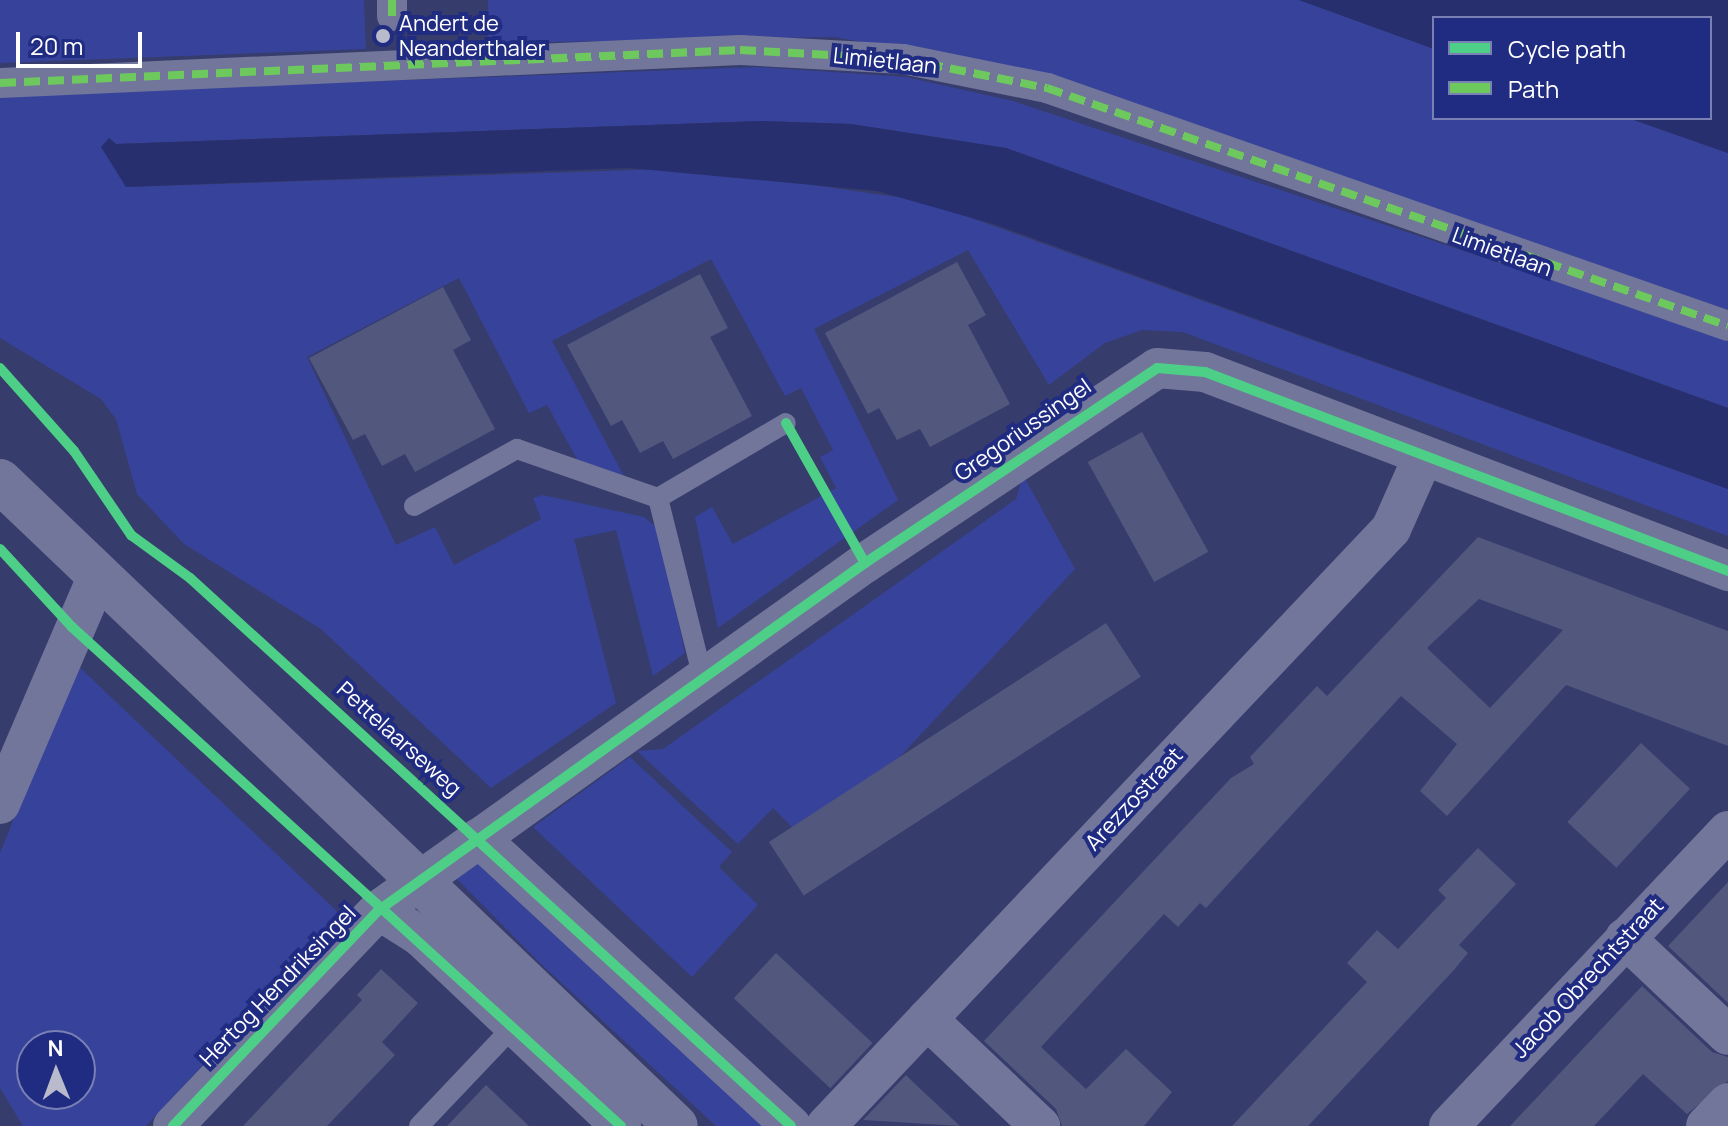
<!DOCTYPE html>
<html>
<head>
<meta charset="utf-8">
<style>
	body { margin:0 }
	#map { position:relative; width:1728px; height:1126px; overflow:hidden; background:#363c6c; font-family:Manrope,sans-serif }
	div>[style] { position:absolute }
	.green>* { inset:0; background:#37439a }
	.water>* { inset:0; background:#272f6f }
	.building>* { inset:0; background:#52577d; transform-origin:0 0 }
	.service>* { height:20px; margin:-10px; padding:0 10px; transform-origin:10px; border-radius:10px; background:#72769a }
	.pedestrian>* { height:30px; margin:-15px; padding:0 15px; transform-origin:15px; border-radius:15px; background:#72769a }
	.minor>* { height:40px; margin:-20px; padding:0 20px; transform-origin:20px; border-radius:20px; background:#72769a }
	.tertiary>* { height:44px; margin:-22px; padding:0 22px; transform-origin:22px; border-radius:22px; background:#72769a }
	.quiet>* { height:8px; margin-top:-4px; transform-origin:0; background:repeating-linear-gradient(90deg,#6dc95d 0 16px,transparent 0 24px) }
	.cycleway>* { height:10px; margin:-5px; padding:0 5px; transform-origin:5px; border-radius:5px; background:#4dcf88 }
	.dots>* { width:22px; height:22px; translate:-50% -50%; box-sizing:border-box; border:4px solid #202b82; border-radius:50% }
	span { translate:-50% -50%; white-space:nowrap; text-align:center; line-height:1.15; -webkit-text-stroke:8px #202b82; paint-order:stroke }
	.poi-label { font-size:22px; color:#fff }
	.left { translate:0 -50%; text-align:left }
	.street-label { font-size:22px; color:#fff }
	.legend { position:absolute; left:1432px; top:16px; width:280px; height:104px; box-sizing:border-box; background:#202b82; border:2px solid #7980b4; margin:0; padding:10px 14px; list-style:none; font-size:24px; color:#fff }
	.legend li { display:flex; align-items:center; gap:16px; height:40px }
	.legend b { width:40px; border:2px solid #7980b4 }
	.north { position:absolute; left:16px; top:1030px; width:80px; height:80px; box-sizing:border-box; background:#202b82; border:2px solid #7980b4; border-radius:50%; rotate:359deg; font-size:22px; font-weight:700; line-height:32px; text-align:center; color:#fff }
	.north::after { content:''; display:block; margin:auto; width:28px; height:36px; background:#b9bbcc; clip-path:polygon(50% 0,100% 100%,50% 72%,0 100%) }
	.scale { position:absolute; left:16px; top:32px; width:126px; height:36px; box-sizing:border-box; border:4px solid #fff; border-top:0; padding-left:10px; font-size:24px; line-height:28px; white-space:nowrap; color:#fff; -webkit-text-stroke:6px #202b82; paint-order:stroke }
</style>
</head>
<body>
<div id="map">
	<div class="green">
		<div style="clip-path:polygon(0 0,364px 0,366px 49px,0 63px)"></div>
		<div style="clip-path:polygon(488px 0,1299px 0,1434px 49px,1434px 118px,1628px 118px,1728px 153px,1728px 318px,920px 53px,835px 37px,489px 43px)"></div>
		<div style="clip-path:polygon(758px 67px,906px 77px,1013px 101px,1728px 339px,1728px 408px,1006px 148px,851px 124px,762px 121px,116px 144px,109px 138px,126px 187px,694px 168px,924px 201px,1728px 489px,1728px 536px,1183px 332px,1142px 330px,1105px 343px,1049px 385px,968px 250px,814px 329px,898px 500px,718px 628px,695px 517px,712px 507px,733px 544px,836px 488px,820px 457px,833px 450px,801px 388px,785px 396px,711px 259px,552px 341px,626px 480px,578px 461px,547px 405px,529px 413px,459px 278px,307px 357px,396px 545px,435px 527px,454px 565px,541px 519px,533px 498px,543px 495px,644px 517px,658px 528px,685px 653px,653px 676px,616px 530px,574px 539px,616px 703px,491px 788px,321px 629px,184px 544px,137px 494px,116px 419px,101px 399px,0 338px,0 95px)"></div>
		<div style="clip-path:polygon(1023px 475px,1075px 569px,814px 849px,773px 808px,738px 844px,637px 751px,663px 749px,1016px 499px)"></div>
		<div style="clip-path:polygon(evenodd,76px 664px,342px 916px,146px 1126px,23px 1126px,0 1088px,0 853px,76px 664px,32px 1046px,80px 1046px,80px 1094px,32px 1094px,32px 1046px)"></div>
		<div style="clip-path:polygon(630px 757px,732px 852px,719px 867px,758px 905px,692px 977px,533px 827px)"></div>
		<div style="clip-path:polygon(466px 841px,773px 1126px,716px 1126px,540px 963px,445px 867px)"></div>
	</div>
	<div class="water">
		<div style="clip-path:polygon(1299px 0,1728px 0,1728px 153px,1628px 118px,1710px 118px,1710px 18px,1434px 18px,1434px 49px)"></div>
		<div style="clip-path:polygon(762px 121px,851px 124px,1006px 148px,1728px 408px,1728px 489px,993px 224px,877px 191px,629px 168px,126px 187px,101px 147px,109px 138px,116px 144px)"></div>
	</div>
	<div class="building">
		<div style="clip-path:polygon(957px 262px,986px 315px,968px 325px,1010px 404px,930px 447px,920px 429px,897px 440px,879px 408px,868px 414px,825px 333px)"></div>
		<div style="clip-path:polygon(700px 274px,728px 328px,710px 337px,752px 416px,673px 459px,663px 441px,640px 453px,622px 420px,611px 426px,567px 345px)"></div>
		<div style="clip-path:polygon(443px 287px,471px 340px,453px 350px,495px 429px,415px 472px,405px 454px,382px 466px,365px 434px,353px 440px,309px 358px)"></div>
		<div style="left:1142px;top:432px;width:137px;height:62px;rotate:61deg"></div>
		<div style="clip-path:polygon(evenodd,1478px 537px,1728px 631px,1728px 746px,1566px 685px,1447px 816px,1420px 791px,1457px 744px,1401px 696px,1206px 908px,1200px 903px,1178px 927px,1164px 914px,1041px 1047px,1086px 1089px,1126px 1049px,1172px 1092px,1144px 1126px,1062px 1126px,1056px 1109px,984px 1041px,1231px 778px,1254px 764px,1250px 757px,1317px 686px,1327px 696px,1478px 537px,1479px 599px,1563px 630px,1490px 708px,1427px 648px,1479px 599px)"></div>
		<div style="left:1106px;top:623px;width:64px;height:402px;rotate:57deg"></div>
		<div style="left:1641px;top:743px;width:67px;height:108px;rotate:43deg"></div>
		<div style="clip-path:polygon(1478px 848px,1516px 884px,1459px 945px,1468px 953px,1453px 971px,1308px 1126px,1232px 1126px,1367px 982px,1347px 963px,1377px 930px,1398px 949px,1446px 898px,1438px 890px)"></div>
		<div style="clip-path:polygon(1728px 882px,1728px 1003px,1668px 946px)"></div>
		<div style="left:776px;top:953px;width:132px;height:62px;rotate:43deg"></div>
		<div style="clip-path:polygon(381px 969px,418px 1003px,382px 1042px,395px 1055px,327px 1126px,243px 1126px,362px 1000px,357px 995px)"></div>
		<div style="clip-path:polygon(1642px 986px,1712px 1052px,1728px 1057px,1728px 1081px,1687px 1114px,1643px 1074px,1594px 1126px,1510px 1126px)"></div>
		<div style="clip-path:polygon(906px 1075px,914px 1083px,960px 1126px,863px 1120px)"></div>
		<div style="clip-path:polygon(486px 1085px,529px 1126px,447px 1126px)"></div>
	</div>
	<div class="service">
		<div style="left:658px;top:498px;width:191px;rotate:76deg"></div>
		<div style="left:658px;top:498px;width:148px;rotate:-30.4deg"></div>
		<div style="left:414px;top:506px;width:118px;rotate:-29deg"></div>
		<div style="left:517px;top:449px;width:149px;rotate:19.2deg"></div>
		<div style="left:419px;top:1126px;width:139px;rotate:-46.5deg"></div>
	</div>
	<div class="pedestrian">
		<div style="left:392px;top:16px;width:16px;rotate:-90deg"></div>
		<div style="left:0;top:83px;width:741px;rotate:-2.55deg"></div>
		<div style="left:740px;top:50px;width:163px;rotate:3.2deg"></div>
		<div style="left:903px;top:59px;width:147px;rotate:11.4deg"></div>
		<div style="left:1047px;top:88px;width:721px;rotate:19.26deg"></div>
	</div>
	<div class="minor">
		<div style="left:0;top:804px;width:244px;rotate:-66.8deg"></div>
		<div style="left:479px;top:838px;width:425px;rotate:42.7deg"></div>
		<div style="left:379px;top:910px;width:49px;rotate:32.4deg"></div>
		<div style="left:420px;top:936px;width:277px;rotate:43.4deg"></div>
		<div style="left:1625px;top:938px;width:141px;rotate:43.3deg"></div>
		<div style="left:927px;top:1019px;width:156px;rotate:43.4deg"></div>
		<div style="left:173px;top:1126px;width:298px;rotate:-46.4deg"></div>
		<div style="left:379px;top:910px;width:597px;rotate:-35.53deg"></div>
		<div style="left:865px;top:563px;width:351px;rotate:-33.7deg"></div>
		<div style="left:1157px;top:368px;width:48px;rotate:4.8deg"></div>
		<div style="left:1205px;top:372px;width:560px;rotate:20.83deg"></div>
		<div style="left:826px;top:1126px;width:822px;rotate:-46.58deg"></div>
		<div style="left:1391px;top:529px;width:77px;rotate:-66.1deg"></div>
		<div style="left:1449px;top:1126px;width:406px;rotate:-46.6deg"></div>
		<div style="left:1706px;top:1126px;width:32px;rotate:-46deg"></div>
	</div>
	<div class="tertiary">
		<div style="left:0;top:481px;width:934px;rotate:43.66deg"></div>
	</div>
	<div class="quiet">
		<div style="left:392px;top:16px;width:16px;rotate:-90deg"></div>
		<div style="left:0;top:83px;width:741px;rotate:-2.55deg"></div>
		<div style="left:740px;top:50px;width:163px;rotate:3.2deg"></div>
		<div style="left:903px;top:59px;width:147px;rotate:11.4deg"></div>
		<div style="left:1047px;top:88px;width:721px;rotate:19.26deg"></div>
	</div>
	<div class="cycleway">
		<div style="left:0;top:368px;width:111px;rotate:48.3deg"></div>
		<div style="left:74px;top:451px;width:102px;rotate:55.8deg"></div>
		<div style="left:131px;top:535px;width:73px;rotate:36.1deg"></div>
		<div style="left:190px;top:578px;width:813px;rotate:42.36deg"></div>
		<div style="left:786px;top:423px;width:161px;rotate:60.6deg"></div>
		<div style="left:0;top:549px;width:106px;rotate:47.3deg"></div>
		<div style="left:72px;top:627px;width:742px;rotate:42.27deg"></div>
		<div style="left:173px;top:1126px;width:298px;rotate:-46.4deg"></div>
		<div style="left:379px;top:910px;width:597px;rotate:-35.53deg"></div>
		<div style="left:865px;top:563px;width:351px;rotate:-33.7deg"></div>
		<div style="left:1157px;top:368px;width:48px;rotate:4.8deg"></div>
		<div style="left:1205px;top:372px;width:560px;rotate:20.83deg"></div>
	</div>
	<div class="dots">
		<div style="left:383px;top:36px;background:#b9bbcc"></div>
	</div>
	<div class="poi-label">
		<span class="left" style="left:399px;top:36px">Andert de<br>Neanderthaler</span>
	</div>
	<div class="street-label">
		<span style="left:885px;top:61px;rotate:6deg">Limietlaan</span>
		<span style="left:1502px;top:252px;rotate:20deg">Limietlaan</span>
		<span style="left:1023px;top:430px;rotate:-35deg">Gregoriussingel</span>
		<span style="left:399px;top:739px;rotate:42deg">Pettelaarseweg</span>
		<span style="left:1134px;top:799px;rotate:-47deg">Arezzostraat</span>
		<span style="left:1588px;top:978px;rotate:-47deg">Jacob Obrechtstraat</span>
		<span style="left:278px;top:986px;rotate:-46deg">Hertog Hendriksingel</span>
	</div>
	<ul class="legend">
	<li><b style="height:10px;background:#4dcf88"></b>Cycle path</li>
	<li><b style="height:10px;background:#6dc95d"></b>Path</li>
	</ul>
	<div class="north">N</div>
	<div class="scale">20 m</div>
</div>
</body>
</html>
